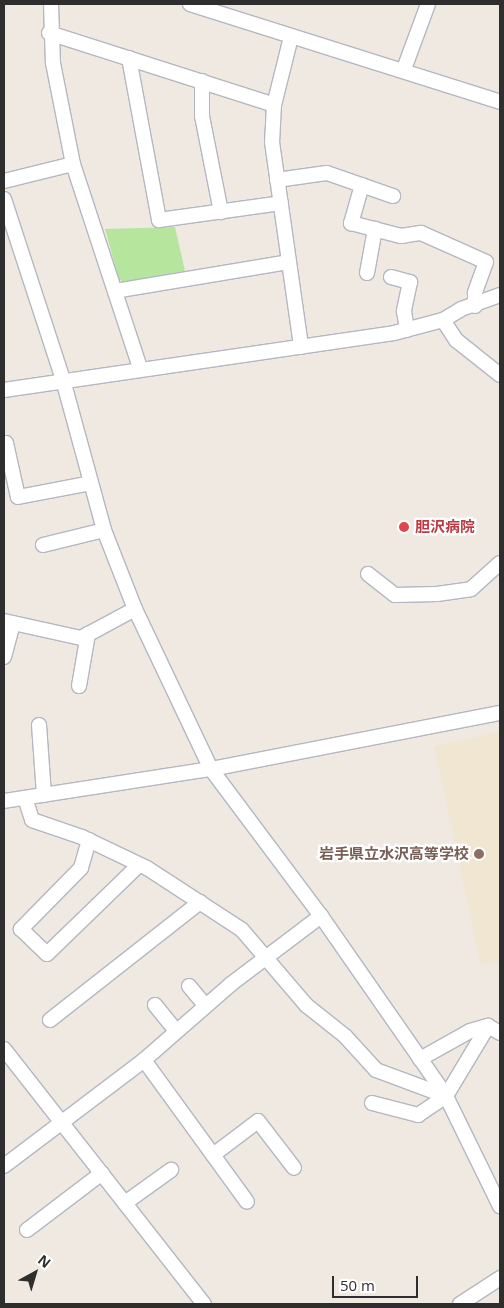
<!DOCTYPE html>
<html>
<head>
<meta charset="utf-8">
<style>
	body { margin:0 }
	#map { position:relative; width:504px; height:1308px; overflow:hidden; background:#efe9e1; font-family:"Open Sans","Noto Sans JP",sans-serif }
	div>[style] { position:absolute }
	.education>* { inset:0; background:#f0e6d1 }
	.green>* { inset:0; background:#b6e59e }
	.roads { filter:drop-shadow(1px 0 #b4b7c1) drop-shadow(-1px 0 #b4b7c1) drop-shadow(0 1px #b4b7c1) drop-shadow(0 -1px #b4b7c1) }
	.minor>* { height:14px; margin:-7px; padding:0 7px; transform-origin:7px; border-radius:7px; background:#fff }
	.dots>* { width:14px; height:14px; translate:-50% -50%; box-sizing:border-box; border:2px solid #fff; border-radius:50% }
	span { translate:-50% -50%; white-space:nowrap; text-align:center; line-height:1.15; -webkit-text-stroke:4.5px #fff; paint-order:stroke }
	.health-label { font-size:15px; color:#be3a42; font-weight:700 }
	.left { translate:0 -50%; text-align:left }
	.education-label { font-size:15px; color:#785e54; font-weight:700 }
	.right { translate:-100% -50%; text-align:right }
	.frame { position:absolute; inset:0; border:5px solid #2e2e2e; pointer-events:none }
	.north { position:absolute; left:10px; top:1248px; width:50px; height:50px; -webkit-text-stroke:4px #fff; paint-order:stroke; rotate:39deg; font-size:14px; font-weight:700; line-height:20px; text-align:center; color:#2e2e2e }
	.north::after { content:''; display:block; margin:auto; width:18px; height:22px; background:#2e2e2e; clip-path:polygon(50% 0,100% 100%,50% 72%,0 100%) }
	.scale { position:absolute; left:332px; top:1276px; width:86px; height:22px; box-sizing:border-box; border:2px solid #2e2e2e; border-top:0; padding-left:6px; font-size:15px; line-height:18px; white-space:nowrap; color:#2e2e2e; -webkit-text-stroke:4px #fff; paint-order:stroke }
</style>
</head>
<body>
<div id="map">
	<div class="education">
		<div style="clip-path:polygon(500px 732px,500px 962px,481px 965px,434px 746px)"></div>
	</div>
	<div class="green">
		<div style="clip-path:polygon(175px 227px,185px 271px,123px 282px,119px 279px,105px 229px)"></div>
	</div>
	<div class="roads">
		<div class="minor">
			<div style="left:51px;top:4px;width:59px;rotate:88.1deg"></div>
			<div style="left:53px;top:63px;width:103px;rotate:78.8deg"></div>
			<div style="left:73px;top:164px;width:215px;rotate:71.8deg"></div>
			<div style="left:190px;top:4px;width:325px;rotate:17.5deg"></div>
			<div style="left:49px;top:33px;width:236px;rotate:17.7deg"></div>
			<div style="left:291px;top:37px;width:70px;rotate:104deg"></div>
			<div style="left:274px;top:105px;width:37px;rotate:93deg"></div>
			<div style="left:272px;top:142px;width:207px;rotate:81.9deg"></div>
			<div style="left:129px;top:58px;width:165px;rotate:79.5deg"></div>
			<div style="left:159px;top:220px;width:123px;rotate:-7.9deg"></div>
			<div style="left:404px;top:69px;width:69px;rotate:-69.7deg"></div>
			<div style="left:202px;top:81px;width:35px;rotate:90deg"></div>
			<div style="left:202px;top:116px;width:98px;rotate:78.8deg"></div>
			<div style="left:277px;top:180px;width:50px;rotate:-8deg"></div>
			<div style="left:327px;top:173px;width:70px;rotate:19.2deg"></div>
			<div style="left:4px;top:181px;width:71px;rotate:-13.8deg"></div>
			<div style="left:362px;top:185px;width:40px;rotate:106deg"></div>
			<div style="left:351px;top:223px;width:52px;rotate:14.6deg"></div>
			<div style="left:401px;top:236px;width:20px;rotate:-9deg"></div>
			<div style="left:421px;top:233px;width:71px;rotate:24deg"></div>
			<div style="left:486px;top:262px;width:33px;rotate:110deg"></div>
			<div style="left:475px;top:293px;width:13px;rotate:90deg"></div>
			<div style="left:4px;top:199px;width:190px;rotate:71.9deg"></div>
			<div style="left:63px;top:380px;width:156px;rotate:74.7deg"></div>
			<div style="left:104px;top:530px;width:85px;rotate:68.6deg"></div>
			<div style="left:135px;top:609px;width:177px;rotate:64.6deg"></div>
			<div style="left:211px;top:769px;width:184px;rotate:53.2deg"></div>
			<div style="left:321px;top:916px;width:219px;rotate:55.2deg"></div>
			<div style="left:446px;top:1096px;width:123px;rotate:63.9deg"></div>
			<div style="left:367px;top:273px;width:45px;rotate:-79.7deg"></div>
			<div style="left:391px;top:277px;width:20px;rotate:15deg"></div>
			<div style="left:410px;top:282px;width:30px;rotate:102deg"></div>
			<div style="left:404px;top:311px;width:19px;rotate:81deg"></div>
			<div style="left:115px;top:291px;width:176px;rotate:-9.5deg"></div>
			<div style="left:443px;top:320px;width:24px;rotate:57deg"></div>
			<div style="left:456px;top:340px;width:56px;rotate:38.5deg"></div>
			<div style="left:4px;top:390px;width:394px;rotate:-8.3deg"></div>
			<div style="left:394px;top:333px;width:51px;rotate:-14.9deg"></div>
			<div style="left:443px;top:320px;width:21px;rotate:-31deg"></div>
			<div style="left:461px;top:309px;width:41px;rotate:-19.7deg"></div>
			<div style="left:6px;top:443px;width:55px;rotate:77.5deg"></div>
			<div style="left:18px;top:497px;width:74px;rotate:-10.9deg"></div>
			<div style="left:43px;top:545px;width:63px;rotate:-13.8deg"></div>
			<div style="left:368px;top:574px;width:34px;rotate:38deg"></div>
			<div style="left:395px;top:595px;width:42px;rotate:-1.4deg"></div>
			<div style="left:437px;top:594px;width:34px;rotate:-8deg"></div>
			<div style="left:471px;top:589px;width:39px;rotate:-42deg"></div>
			<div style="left:4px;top:621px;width:79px;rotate:12.4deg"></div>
			<div style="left:81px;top:638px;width:61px;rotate:-28.2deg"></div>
			<div style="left:4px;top:657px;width:35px;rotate:-75deg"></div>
			<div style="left:79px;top:686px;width:53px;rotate:-80.2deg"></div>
			<div style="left:39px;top:725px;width:70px;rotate:85.9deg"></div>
			<div style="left:25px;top:798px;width:23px;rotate:72deg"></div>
			<div style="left:32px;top:820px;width:53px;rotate:18.8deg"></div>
			<div style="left:82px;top:837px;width:72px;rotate:25.5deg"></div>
			<div style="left:147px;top:868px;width:113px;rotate:33.1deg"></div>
			<div style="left:242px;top:930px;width:99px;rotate:49.5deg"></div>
			<div style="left:306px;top:1005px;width:50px;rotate:38.5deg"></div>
			<div style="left:345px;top:1036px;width:46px;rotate:47.6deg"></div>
			<div style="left:376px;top:1070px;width:75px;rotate:20.4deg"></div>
			<div style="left:4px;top:801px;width:209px;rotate:-8.8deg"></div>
			<div style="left:211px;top:769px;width:294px;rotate:-11deg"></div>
			<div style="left:89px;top:840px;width:29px;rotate:106deg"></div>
			<div style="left:81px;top:868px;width:86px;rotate:134.5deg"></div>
			<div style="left:21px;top:929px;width:36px;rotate:44deg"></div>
			<div style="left:47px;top:954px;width:128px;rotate:-44.1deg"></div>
			<div style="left:189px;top:986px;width:26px;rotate:50deg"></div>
			<div style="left:155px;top:1005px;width:33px;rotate:51deg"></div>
			<div style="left:50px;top:1020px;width:191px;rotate:-38.2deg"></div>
			<div style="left:4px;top:1049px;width:324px;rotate:51.9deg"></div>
			<div style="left:420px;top:1059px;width:57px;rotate:-29.2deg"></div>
			<div style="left:470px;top:1031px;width:19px;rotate:-16deg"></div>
			<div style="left:488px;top:1026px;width:14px;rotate:30deg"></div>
			<div style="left:144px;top:1060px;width:175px;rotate:54deg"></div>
			<div style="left:372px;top:1103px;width:48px;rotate:14.6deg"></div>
			<div style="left:418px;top:1115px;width:34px;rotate:-34deg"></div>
			<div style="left:446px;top:1096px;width:82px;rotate:-59deg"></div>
			<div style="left:213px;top:1155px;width:56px;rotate:-37.1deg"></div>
			<div style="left:258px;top:1121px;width:59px;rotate:52.5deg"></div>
			<div style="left:4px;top:1166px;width:176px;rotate:-37.1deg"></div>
			<div style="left:144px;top:1060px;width:116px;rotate:-41.1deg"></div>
			<div style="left:231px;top:984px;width:113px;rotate:-37.1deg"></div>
			<div style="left:125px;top:1203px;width:57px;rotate:-35.7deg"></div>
			<div style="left:27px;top:1230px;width:94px;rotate:-37.2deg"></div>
			<div style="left:460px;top:1304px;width:48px;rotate:-33deg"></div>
		</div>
	</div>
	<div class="dots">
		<div style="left:404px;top:527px;background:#e0444e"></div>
		<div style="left:479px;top:854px;background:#8d6e63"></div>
	</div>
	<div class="health-label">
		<span class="left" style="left:415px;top:527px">胆沢病院</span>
	</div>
	<div class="education-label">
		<span class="right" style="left:469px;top:854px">岩手県立水沢高等学校</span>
	</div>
	<div class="frame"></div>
	<div class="north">N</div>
	<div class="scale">50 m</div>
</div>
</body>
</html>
